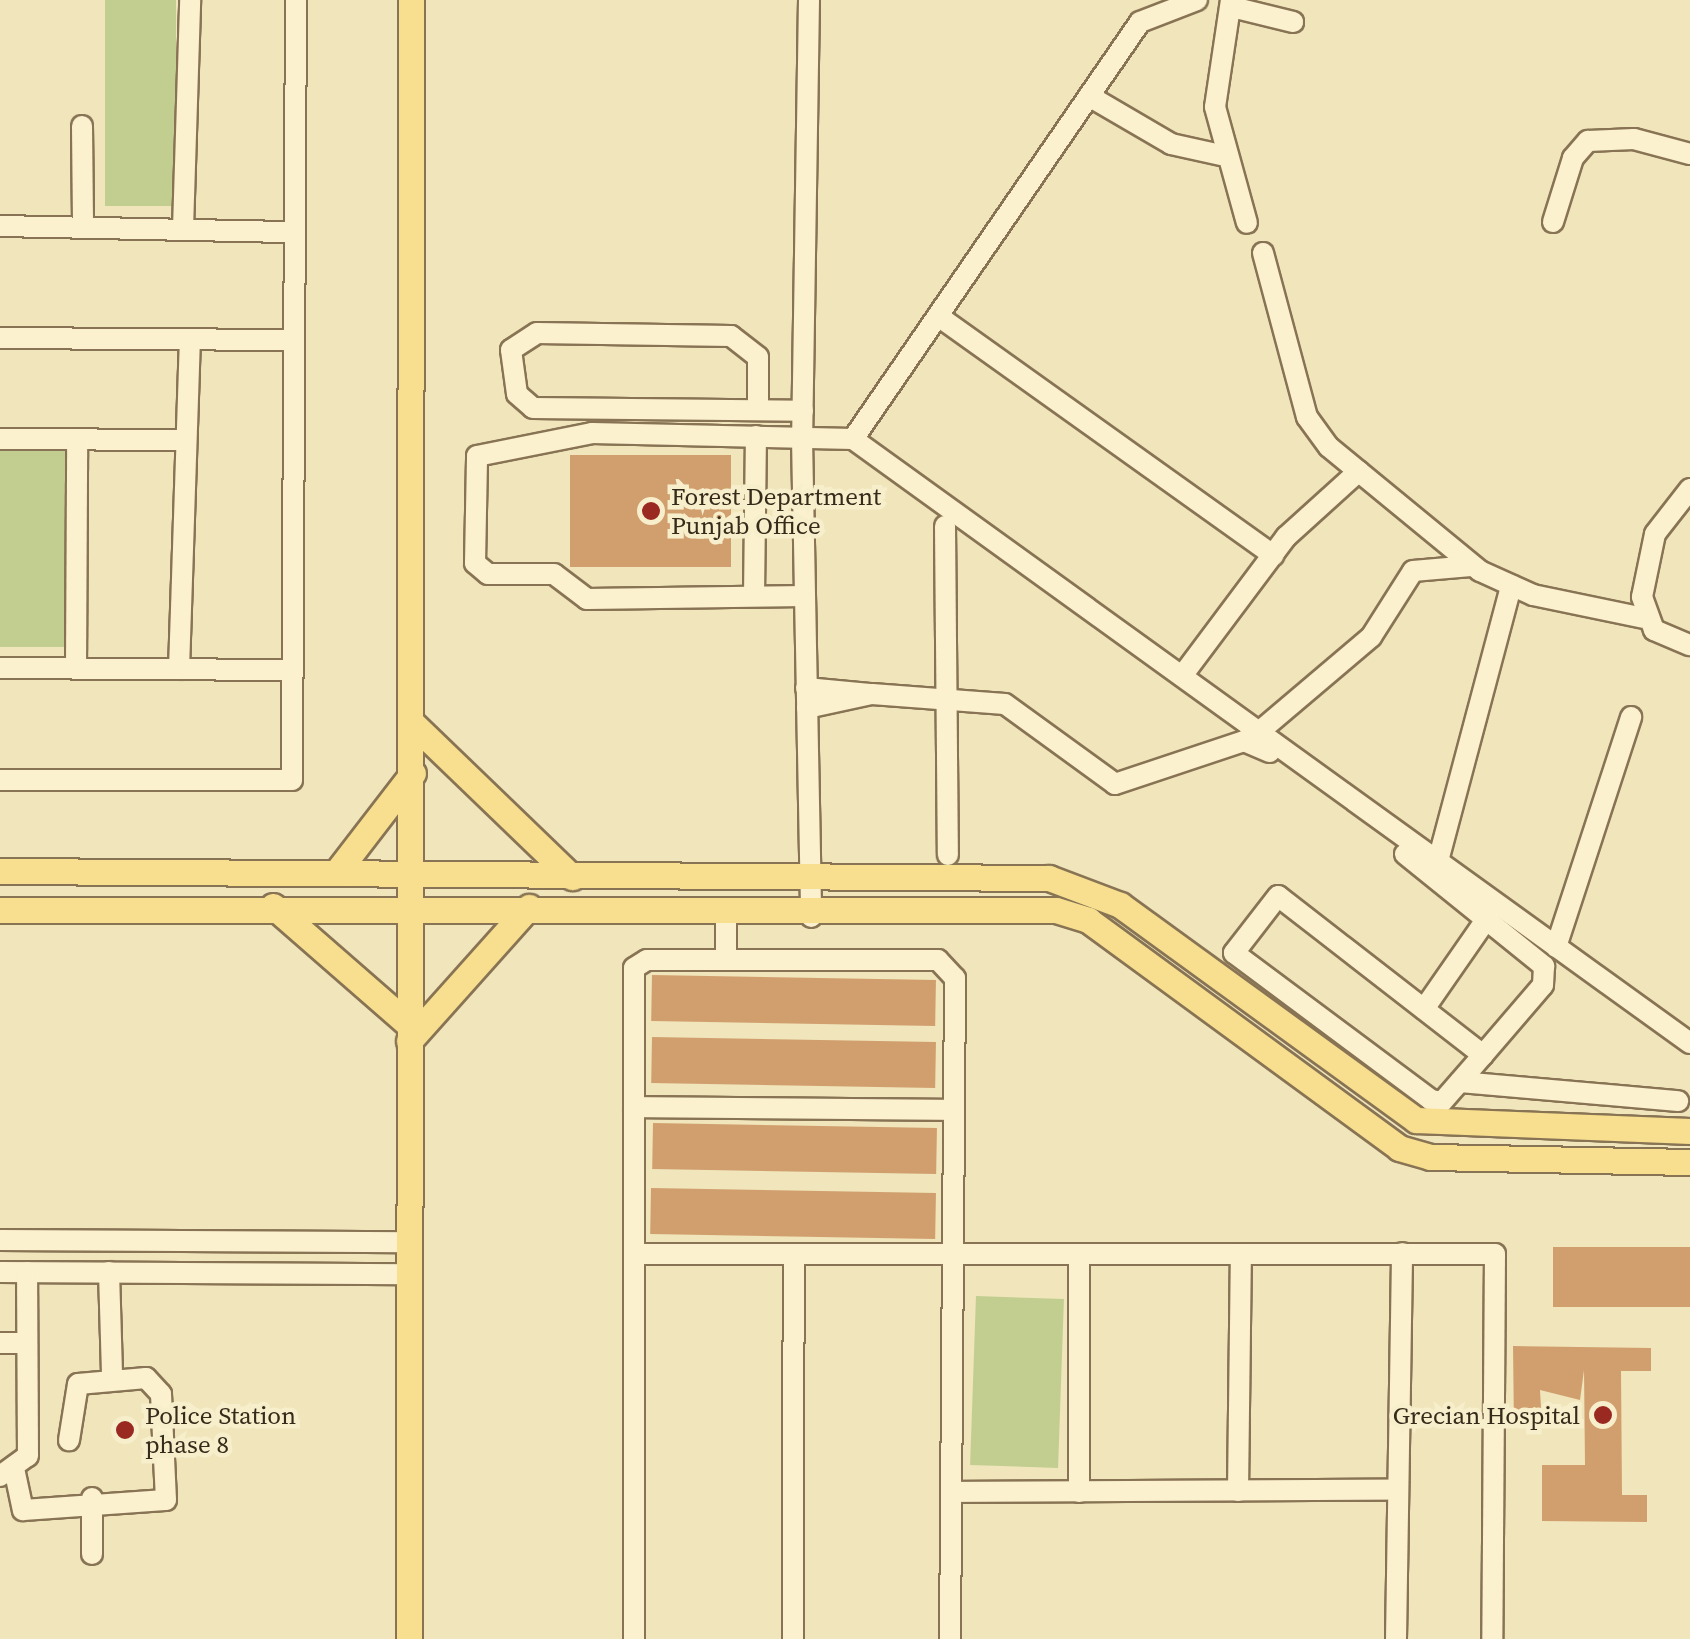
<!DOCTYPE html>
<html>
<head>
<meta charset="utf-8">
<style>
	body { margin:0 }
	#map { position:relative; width:1690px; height:1639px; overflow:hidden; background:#f0e5bb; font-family:"Source Serif 4",serif }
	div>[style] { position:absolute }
	.green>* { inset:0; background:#c1ce8f; transform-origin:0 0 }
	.building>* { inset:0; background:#d19f6e; transform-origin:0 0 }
	.roads { filter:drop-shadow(2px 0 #887454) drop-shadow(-2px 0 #887454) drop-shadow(0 2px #887454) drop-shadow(0 -2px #887454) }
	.minor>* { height:20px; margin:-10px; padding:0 10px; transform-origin:10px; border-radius:10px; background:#fbf1ce }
	.major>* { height:25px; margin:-12.5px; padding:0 12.5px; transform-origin:12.5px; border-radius:12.5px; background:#f7df8f }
	.dots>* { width:28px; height:28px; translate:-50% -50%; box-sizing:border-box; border:5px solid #f7eecb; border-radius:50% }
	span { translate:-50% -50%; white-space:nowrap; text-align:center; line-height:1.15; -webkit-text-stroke:9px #f7eecb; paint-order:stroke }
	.poi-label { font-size:25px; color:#362a1a }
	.left { translate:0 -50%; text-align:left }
	.right { translate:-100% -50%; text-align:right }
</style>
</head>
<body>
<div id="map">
	<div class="green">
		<div style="left:105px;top:0;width:71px;height:206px"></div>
		<div style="left:0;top:450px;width:65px;height:197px"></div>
		<div style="left:976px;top:1296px;width:88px;height:169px;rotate:2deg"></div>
	</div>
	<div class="building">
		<div style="left:570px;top:455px;width:161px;height:112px"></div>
		<div style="left:652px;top:975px;width:284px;height:46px;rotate:1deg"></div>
		<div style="left:652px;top:1037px;width:284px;height:46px;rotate:1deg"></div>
		<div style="left:653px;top:1123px;width:284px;height:46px;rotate:1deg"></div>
		<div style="left:651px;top:1188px;width:285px;height:46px;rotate:1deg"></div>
		<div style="left:1553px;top:1247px;width:137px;height:60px"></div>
		<div style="clip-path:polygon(1513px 1346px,1651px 1348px,1651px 1371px,1621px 1371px,1622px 1495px,1647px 1495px,1647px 1522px,1542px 1521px,1542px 1465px,1585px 1465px,1584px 1370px,1580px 1400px,1540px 1390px,1542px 1426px,1514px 1427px)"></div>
	</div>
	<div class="roads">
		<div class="minor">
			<div style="left:809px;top:0;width:438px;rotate:90.9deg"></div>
			<div style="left:802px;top:438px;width:479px;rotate:88.9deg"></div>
			<div style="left:1231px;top:0;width:108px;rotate:98.5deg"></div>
			<div style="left:1215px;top:107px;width:120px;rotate:74.6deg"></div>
			<div style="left:1232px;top:7px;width:63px;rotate:13.8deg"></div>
			<div style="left:1089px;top:96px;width:95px;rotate:30.3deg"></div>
			<div style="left:1171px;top:144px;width:51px;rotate:12.4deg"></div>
			<div style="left:82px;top:126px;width:102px;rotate:89.4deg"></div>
			<div style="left:1553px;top:222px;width:67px;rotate:-72.6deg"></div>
			<div style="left:1573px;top:158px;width:23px;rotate:-49deg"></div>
			<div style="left:1588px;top:141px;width:46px;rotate:-2.5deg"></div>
			<div style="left:1634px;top:139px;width:58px;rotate:15deg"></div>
			<div style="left:0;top:226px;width:295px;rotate:1.2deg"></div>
			<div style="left:183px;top:229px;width:229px;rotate:-88.2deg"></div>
			<div style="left:1263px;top:253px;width:170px;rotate:75deg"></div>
			<div style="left:1307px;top:417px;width:37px;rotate:54deg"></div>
			<div style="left:1329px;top:447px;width:195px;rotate:39.4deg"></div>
			<div style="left:1480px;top:571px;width:58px;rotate:24.4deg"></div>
			<div style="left:1533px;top:595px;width:113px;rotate:11.7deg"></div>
			<div style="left:938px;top:316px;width:412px;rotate:35.5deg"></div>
			<div style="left:0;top:338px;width:294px;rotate:0.4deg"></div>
			<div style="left:758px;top:409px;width:52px;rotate:-90deg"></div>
			<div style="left:758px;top:357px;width:34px;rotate:-142deg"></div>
			<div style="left:731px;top:336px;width:194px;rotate:-179.1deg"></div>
			<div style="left:537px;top:333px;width:31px;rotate:147deg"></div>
			<div style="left:511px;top:350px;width:44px;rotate:82.2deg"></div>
			<div style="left:517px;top:394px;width:21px;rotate:41deg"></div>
			<div style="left:533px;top:408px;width:270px;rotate:0.6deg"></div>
			<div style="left:0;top:439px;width:185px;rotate:0.3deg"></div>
			<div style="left:853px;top:439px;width:506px;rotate:-55.46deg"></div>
			<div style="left:1140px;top:22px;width:61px;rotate:-21.1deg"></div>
			<div style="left:1690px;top:489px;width:57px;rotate:127.9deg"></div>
			<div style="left:1655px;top:534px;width:64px;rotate:101.7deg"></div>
			<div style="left:1642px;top:597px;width:35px;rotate:70deg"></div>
			<div style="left:1654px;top:630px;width:39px;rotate:23deg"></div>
			<div style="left:945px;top:526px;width:329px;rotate:89.5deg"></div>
			<div style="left:754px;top:596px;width:160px;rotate:-89.3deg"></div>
			<div style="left:805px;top:596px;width:218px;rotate:179.2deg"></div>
			<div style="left:587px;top:599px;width:41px;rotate:-142.9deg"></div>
			<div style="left:554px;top:574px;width:66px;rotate:180deg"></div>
			<div style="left:488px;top:574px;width:17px;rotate:-140deg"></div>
			<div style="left:475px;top:563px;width:107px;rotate:-88.9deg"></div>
			<div style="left:477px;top:456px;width:117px;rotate:-11.3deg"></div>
			<div style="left:592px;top:433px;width:261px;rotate:1.3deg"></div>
			<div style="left:853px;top:439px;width:1032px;rotate:35.82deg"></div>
			<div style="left:0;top:668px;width:292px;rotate:0.4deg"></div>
			<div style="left:76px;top:668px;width:228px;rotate:-89.7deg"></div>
			<div style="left:179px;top:669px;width:330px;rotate:-88.1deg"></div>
			<div style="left:1182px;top:676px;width:174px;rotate:-53.2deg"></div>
			<div style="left:1286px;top:537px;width:98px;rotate:-42.1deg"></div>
			<div style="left:806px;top:688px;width:64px;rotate:5.4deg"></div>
			<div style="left:807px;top:708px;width:66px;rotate:-12.2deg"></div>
			<div style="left:872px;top:694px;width:133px;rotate:4.3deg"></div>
			<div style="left:1005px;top:704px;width:136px;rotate:36deg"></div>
			<div style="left:1115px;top:784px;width:136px;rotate:-18.4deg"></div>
			<div style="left:1244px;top:741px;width:28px;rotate:23deg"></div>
			<div style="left:1259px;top:732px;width:147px;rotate:-40.3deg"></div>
			<div style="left:1371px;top:637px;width:78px;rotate:-57.5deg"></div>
			<div style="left:1413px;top:571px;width:58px;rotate:-4.9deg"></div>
			<div style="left:0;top:780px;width:292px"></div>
			<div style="left:292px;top:780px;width:780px;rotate:-89.71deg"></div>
			<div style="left:1405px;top:854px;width:179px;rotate:38.9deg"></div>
			<div style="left:1544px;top:966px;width:19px;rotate:93deg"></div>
			<div style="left:1543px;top:985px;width:92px;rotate:130.6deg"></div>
			<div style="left:1483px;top:1055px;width:259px;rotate:-142.2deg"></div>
			<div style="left:1278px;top:896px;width:72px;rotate:127.7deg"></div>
			<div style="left:1234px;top:953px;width:246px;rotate:36.7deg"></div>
			<div style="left:1431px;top:1100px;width:11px;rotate:10deg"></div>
			<div style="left:1442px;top:1102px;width:62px;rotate:-48.9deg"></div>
			<div style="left:1438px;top:861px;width:285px;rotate:-75.1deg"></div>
			<div style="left:726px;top:914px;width:46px;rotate:90deg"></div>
			<div style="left:1556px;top:947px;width:242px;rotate:-71.9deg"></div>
			<div style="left:1424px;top:1009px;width:112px;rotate:-55.2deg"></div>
			<div style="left:1460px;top:1082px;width:219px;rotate:5deg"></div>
			<div style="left:634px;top:1107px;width:320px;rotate:0.5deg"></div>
			<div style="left:0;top:1240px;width:410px;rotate:0.3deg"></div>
			<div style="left:636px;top:1254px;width:859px"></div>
			<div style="left:1495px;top:1254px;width:385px;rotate:90.4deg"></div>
			<div style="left:0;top:1272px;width:411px;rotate:0.3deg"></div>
			<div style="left:109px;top:1272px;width:103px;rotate:88.3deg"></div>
			<div style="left:0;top:1343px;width:27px"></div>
			<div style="left:15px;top:1473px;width:38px;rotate:78deg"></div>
			<div style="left:23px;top:1510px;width:143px;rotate:-4deg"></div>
			<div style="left:166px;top:1500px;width:106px;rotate:-92.7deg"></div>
			<div style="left:161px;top:1394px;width:22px;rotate:-133deg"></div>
			<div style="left:146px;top:1378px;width:68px;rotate:175deg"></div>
			<div style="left:78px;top:1384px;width:57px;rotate:99.1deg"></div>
			<div style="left:0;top:1476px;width:34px;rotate:-36deg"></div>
			<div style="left:28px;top:1456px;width:184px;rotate:-90.3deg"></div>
			<div style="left:1238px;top:1491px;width:237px;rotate:-89.3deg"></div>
			<div style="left:951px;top:1492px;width:446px;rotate:-0.3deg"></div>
			<div style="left:1079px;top:1492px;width:238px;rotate:-90deg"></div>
			<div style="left:92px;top:1554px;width:56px;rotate:-90deg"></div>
			<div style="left:634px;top:1639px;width:671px;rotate:-90deg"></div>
			<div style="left:634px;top:968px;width:15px;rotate:-32deg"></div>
			<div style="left:647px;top:960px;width:291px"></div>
			<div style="left:938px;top:960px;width:25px;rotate:47deg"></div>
			<div style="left:955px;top:978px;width:661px;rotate:90.43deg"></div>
			<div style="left:793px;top:1639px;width:385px;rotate:-89.9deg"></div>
			<div style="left:1396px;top:1639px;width:386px;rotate:-89.1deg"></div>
		</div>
		<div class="major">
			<div style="left:413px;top:724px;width:221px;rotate:43.9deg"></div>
			<div style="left:0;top:871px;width:1049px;rotate:0.38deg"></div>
			<div style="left:1049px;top:878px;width:76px;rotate:20.8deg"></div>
			<div style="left:1120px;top:905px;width:366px;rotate:36deg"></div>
			<div style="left:1416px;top:1120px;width:274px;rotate:2.3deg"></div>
			<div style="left:336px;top:873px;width:126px;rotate:-52.4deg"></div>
			<div style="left:273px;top:906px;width:178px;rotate:41.1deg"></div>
			<div style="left:0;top:910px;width:1056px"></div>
			<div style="left:1056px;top:910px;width:34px;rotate:17deg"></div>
			<div style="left:1088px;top:920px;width:386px;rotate:36.2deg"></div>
			<div style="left:1399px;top:1148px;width:32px;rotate:16deg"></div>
			<div style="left:1430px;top:1157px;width:260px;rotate:1.1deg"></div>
			<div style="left:409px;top:1041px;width:180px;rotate:-48.2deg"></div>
			<div style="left:409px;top:1639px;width:1639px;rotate:-89.93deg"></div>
		</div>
	</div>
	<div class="dots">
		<div style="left:651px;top:511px;background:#9a2a21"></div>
		<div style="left:1603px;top:1415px;background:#9a2a21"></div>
		<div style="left:125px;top:1430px;background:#9a2a21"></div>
	</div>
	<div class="poi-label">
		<span class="left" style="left:671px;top:511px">Forest Department<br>Punjab Office</span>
		<span class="right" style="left:1580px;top:1415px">Grecian Hospital</span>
		<span class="left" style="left:145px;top:1430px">Police Station<br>phase 8</span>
	</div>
</div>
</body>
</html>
